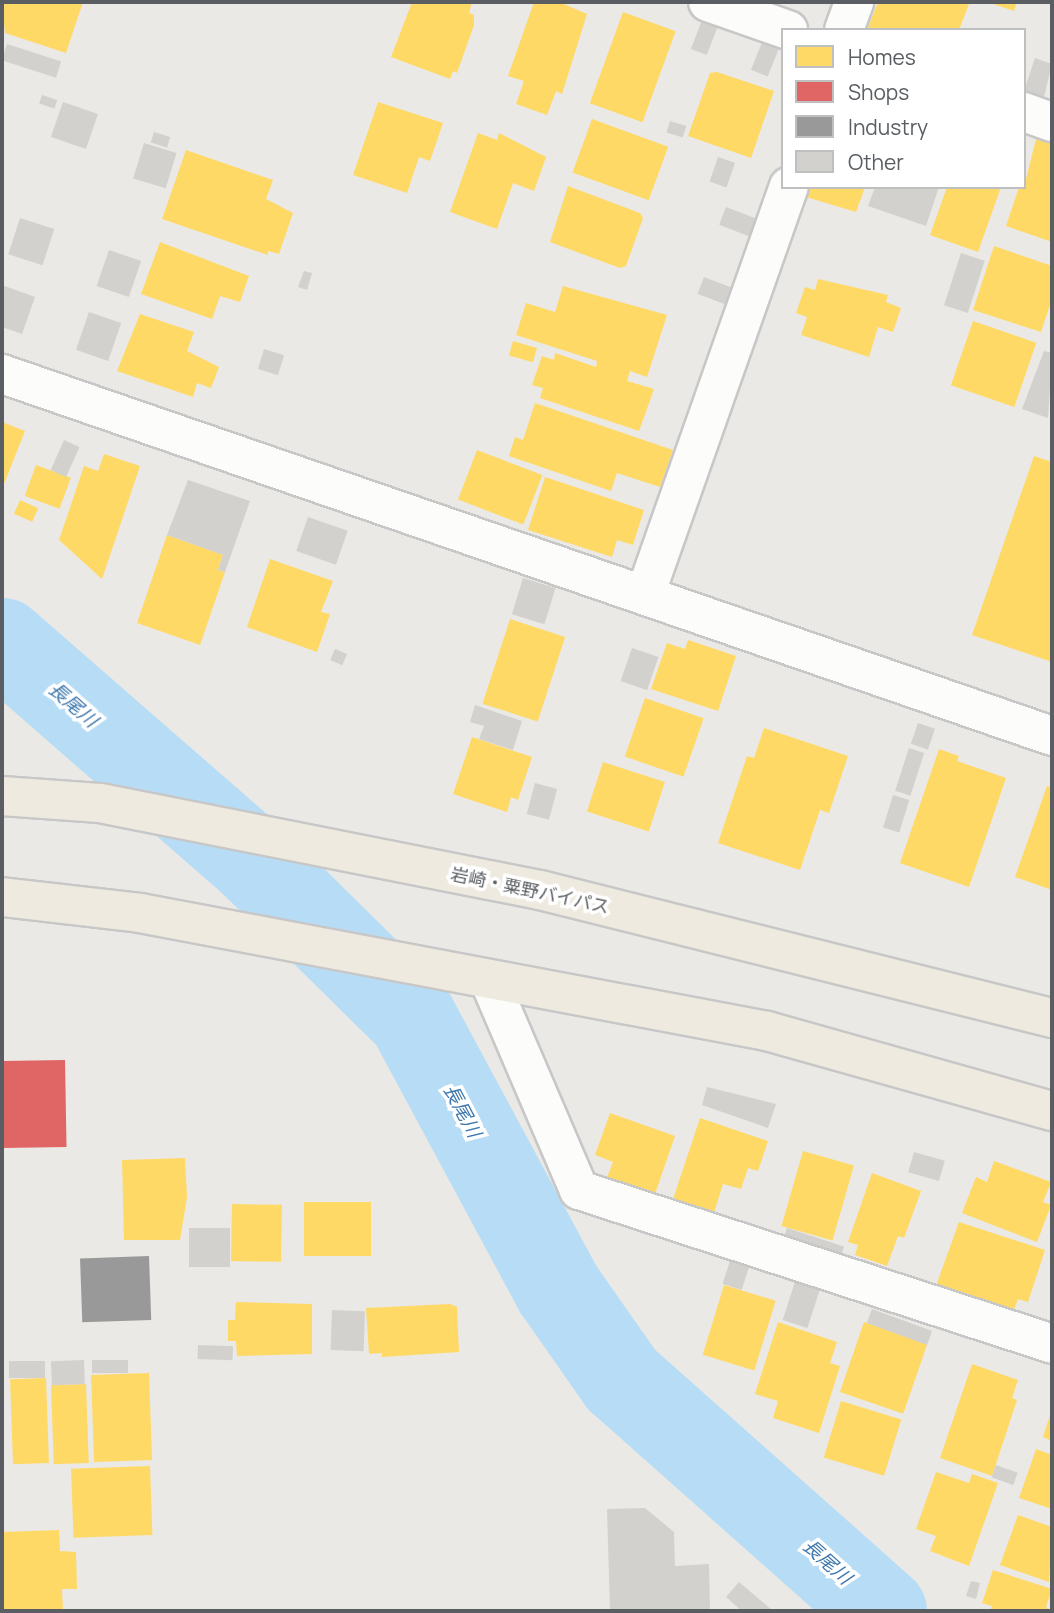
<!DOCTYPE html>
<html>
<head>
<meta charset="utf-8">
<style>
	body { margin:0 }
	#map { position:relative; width:1054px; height:1613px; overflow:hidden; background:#eae9e5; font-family:Manrope,"Noto Sans JP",sans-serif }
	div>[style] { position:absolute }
	.homes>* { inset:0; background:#ffd966; transform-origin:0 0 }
	.shops>* { inset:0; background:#e06666; transform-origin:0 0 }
	.industry>* { inset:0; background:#999; transform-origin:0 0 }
	.river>* { height:89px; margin:-44.5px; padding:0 44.5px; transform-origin:44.5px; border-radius:44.5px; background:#b7ddf6 }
	.building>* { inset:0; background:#d2d1ce; transform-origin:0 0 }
	.roads { filter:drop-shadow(2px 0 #c7c7c7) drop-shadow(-2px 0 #c7c7c7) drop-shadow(0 2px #c7c7c7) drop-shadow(0 -2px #c7c7c7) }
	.street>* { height:38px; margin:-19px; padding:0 19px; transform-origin:19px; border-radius:19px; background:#fcfcfb }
	.highway>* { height:38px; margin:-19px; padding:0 19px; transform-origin:19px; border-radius:19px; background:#eeeae0 }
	span { translate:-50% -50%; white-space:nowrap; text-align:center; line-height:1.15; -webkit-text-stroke:7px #fff; paint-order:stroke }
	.street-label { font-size:18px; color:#5a5e62 }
	.water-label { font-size:19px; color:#3f78ae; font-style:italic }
	.frame { position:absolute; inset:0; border:4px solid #5a5e62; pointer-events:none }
	.legend { position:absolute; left:781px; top:28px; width:245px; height:161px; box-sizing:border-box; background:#fff; border:2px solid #bdbfc0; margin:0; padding:9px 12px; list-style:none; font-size:21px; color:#5a5e62 }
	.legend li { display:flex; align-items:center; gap:14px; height:35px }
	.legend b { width:35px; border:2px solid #bdbfc0 }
</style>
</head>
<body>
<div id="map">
	<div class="homes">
		<div style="clip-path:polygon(2px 2px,83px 2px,66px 53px,5px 33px)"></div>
		<div style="clip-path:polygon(412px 2px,472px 2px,469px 13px,474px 15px,474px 25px,457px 73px,453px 71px,450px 79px,391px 57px)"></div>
		<div style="clip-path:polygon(534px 2px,559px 2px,587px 14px,562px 94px,556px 91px,547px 115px,516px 104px,524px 81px,508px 76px)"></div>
		<div style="clip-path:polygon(878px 2px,962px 2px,969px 4px,959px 30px,867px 30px)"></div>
		<div style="clip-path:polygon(987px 2px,1017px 2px,1014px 11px)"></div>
		<div style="left:623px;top:12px;width:56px;height:97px;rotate:20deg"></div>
		<div style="clip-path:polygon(717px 72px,774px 91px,751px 158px,688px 136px,710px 73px)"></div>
		<div style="clip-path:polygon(378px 102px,443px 123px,430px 161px,419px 157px,407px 193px,353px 175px)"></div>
		<div style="left:592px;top:119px;width:81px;height:57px;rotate:20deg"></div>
		<div style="clip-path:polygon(478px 133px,497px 140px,499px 133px,546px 157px,534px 191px,513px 183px,497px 229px,450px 212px)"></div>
		<div style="clip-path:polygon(1036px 139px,1052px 144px,1052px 242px,1006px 226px,1019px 187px,1024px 187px)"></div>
		<div style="clip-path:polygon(186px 150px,273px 180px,266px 199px,293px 213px,279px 254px,268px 251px,268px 255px,162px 219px)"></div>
		<div style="clip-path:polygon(568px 186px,640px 213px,643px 218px,626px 266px,620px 268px,550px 242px)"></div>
		<div style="clip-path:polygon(798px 187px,865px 187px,856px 212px,796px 194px)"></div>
		<div style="clip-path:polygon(947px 187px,1001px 187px,978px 252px,930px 235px)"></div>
		<div style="clip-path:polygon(160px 242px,249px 276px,240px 302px,220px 296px,212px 319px,141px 294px)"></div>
		<div style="clip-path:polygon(994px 246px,1052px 266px,1052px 299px,1041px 332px,973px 310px)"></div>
		<div style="clip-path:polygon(818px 279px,888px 295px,886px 302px,901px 308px,893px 332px,878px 327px,869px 357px,801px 335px,807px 317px,796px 313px,805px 287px,815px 290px)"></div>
		<div style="clip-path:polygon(563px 286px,667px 315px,647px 377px,630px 371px,627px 381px,654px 389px,639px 431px,540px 398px,543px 388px,532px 385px,542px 356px,554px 360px,555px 353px,596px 367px,597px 361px,516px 335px,526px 303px,555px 312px)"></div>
		<div style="clip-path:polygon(140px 314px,194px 332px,187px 351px,219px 367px,211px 388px,197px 383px,193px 397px,117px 371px)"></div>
		<div style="left:973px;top:321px;width:67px;height:68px;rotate:19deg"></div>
		<div style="left:513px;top:341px;width:25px;height:15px;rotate:16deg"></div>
		<div style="clip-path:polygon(535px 403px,673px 450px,660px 487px,617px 473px,611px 491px,509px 456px,515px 437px,523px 440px)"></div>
		<div style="clip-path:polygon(2px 422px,25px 431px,2px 489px)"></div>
		<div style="left:477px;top:450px;width:70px;height:53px;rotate:21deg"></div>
		<div style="clip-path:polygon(104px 454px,140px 466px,102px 579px,59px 540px,84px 466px,98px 471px)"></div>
		<div style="clip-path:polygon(1034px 456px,1052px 462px,1052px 662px,972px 635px)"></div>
		<div style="left:36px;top:465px;width:37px;height:33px;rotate:20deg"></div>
		<div style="clip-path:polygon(545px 477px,644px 510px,633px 545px,617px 540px,612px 557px,528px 530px)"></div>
		<div style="left:20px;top:500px;width:20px;height:15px;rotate:24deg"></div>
		<div style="clip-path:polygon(167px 535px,223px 555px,218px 570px,225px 572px,200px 645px,137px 623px)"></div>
		<div style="clip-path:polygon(270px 559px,333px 581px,321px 612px,330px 614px,317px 652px,247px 627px)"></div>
		<div style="left:510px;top:619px;width:58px;height:89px;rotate:18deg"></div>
		<div style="clip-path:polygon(688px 640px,736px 656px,718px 711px,651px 689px,667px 643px,685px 649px)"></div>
		<div style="left:645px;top:698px;width:62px;height:62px;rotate:19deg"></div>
		<div style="clip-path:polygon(764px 728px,848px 756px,829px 813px,820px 810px,800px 870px,718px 843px,747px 756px,754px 758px)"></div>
		<div style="clip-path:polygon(472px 737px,532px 757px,518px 800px,511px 797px,507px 812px,453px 794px)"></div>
		<div style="clip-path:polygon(939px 749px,959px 756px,957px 761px,1006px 778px,969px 887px,900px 863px)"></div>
		<div style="left:603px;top:762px;width:65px;height:52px;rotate:18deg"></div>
		<div style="clip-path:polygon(1047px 786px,1052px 788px,1052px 890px,1015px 877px)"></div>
		<div style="clip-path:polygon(610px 1113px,675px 1136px,654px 1197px,606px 1180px,613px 1162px,595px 1155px)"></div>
		<div style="clip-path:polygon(700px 1118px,768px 1141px,758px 1171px,748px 1168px,741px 1189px,723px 1184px,711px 1222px,670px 1208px)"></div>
		<div style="left:803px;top:1151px;width:53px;height:78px;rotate:16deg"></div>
		<div style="clip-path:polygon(185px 1158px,187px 1197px,180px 1240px,124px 1240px,122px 1160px)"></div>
		<div style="clip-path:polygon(994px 1161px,1051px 1182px,1043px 1202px,1051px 1205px,1037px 1242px,962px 1213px,976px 1177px,987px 1182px)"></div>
		<div style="clip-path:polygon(872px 1173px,921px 1191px,904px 1238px,898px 1236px,887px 1266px,855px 1255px,858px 1245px,848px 1242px)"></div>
		<div style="left:304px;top:1202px;width:67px;height:54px"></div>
		<div style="left:232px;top:1204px;width:50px;height:57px;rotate:1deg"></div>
		<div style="clip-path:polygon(959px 1222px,1045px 1250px,1028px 1302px,1018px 1299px,1010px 1320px,941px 1297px,937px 1283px)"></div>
		<div style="left:724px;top:1285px;width:54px;height:73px;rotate:17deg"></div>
		<div style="clip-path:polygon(236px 1302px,312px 1304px,312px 1354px,237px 1356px,236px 1341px,228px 1341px,228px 1320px,235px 1320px)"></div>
		<div style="clip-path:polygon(450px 1304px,457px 1307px,459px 1352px,382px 1357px,382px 1353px,369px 1354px,366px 1308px)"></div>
		<div style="clip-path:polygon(778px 1322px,837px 1342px,830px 1363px,840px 1366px,819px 1433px,773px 1418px,778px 1401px,755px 1394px)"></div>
		<div style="left:864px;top:1322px;width:67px;height:74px;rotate:19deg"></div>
		<div style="clip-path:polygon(972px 1364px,1018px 1380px,1012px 1398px,1017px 1400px,992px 1476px,940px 1458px)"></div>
		<div style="left:149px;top:1373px;width:87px;height:58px;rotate:88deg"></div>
		<div style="left:46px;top:1378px;width:85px;height:36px;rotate:88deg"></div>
		<div style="left:86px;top:1384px;width:79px;height:35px;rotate:88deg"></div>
		<div style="left:841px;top:1401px;width:63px;height:59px;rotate:17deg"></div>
		<div style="clip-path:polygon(1052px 1409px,1052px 1441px,1043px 1437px)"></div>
		<div style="clip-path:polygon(1036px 1449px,1052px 1455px,1052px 1509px,1019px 1498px)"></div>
		<div style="left:150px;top:1466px;width:69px;height:79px;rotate:88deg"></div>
		<div style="clip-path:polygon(936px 1472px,969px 1483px,972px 1474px,998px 1483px,969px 1566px,930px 1551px,936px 1536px,916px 1529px)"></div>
		<div style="clip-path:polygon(1018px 1515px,1052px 1527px,1049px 1582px,1000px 1565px)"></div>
		<div style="clip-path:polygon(59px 1530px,60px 1551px,76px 1552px,77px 1589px,62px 1589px,63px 1611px,2px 1611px,2px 1532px)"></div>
		<div style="clip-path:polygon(993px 1570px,1052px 1589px,1046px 1607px,1052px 1611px,990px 1611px,992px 1606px,982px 1603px)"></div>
	</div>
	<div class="shops">
		<div style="left:65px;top:1060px;width:87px;height:63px;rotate:89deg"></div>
	</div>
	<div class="industry">
		<div style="left:149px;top:1256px;width:64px;height:69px;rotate:88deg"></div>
	</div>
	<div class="river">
		<div style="left:2px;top:642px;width:335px;rotate:41.1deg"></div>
		<div style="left:254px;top:862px;width:222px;rotate:44.6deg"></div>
		<div style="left:412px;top:1018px;width:308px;rotate:61.7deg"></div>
		<div style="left:558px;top:1289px;width:110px;rotate:55deg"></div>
		<div style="left:621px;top:1379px;width:349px;rotate:41.6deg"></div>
	</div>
	<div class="building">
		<div style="left:702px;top:20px;width:17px;height:31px;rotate:21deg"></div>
		<div style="left:763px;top:40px;width:18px;height:32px;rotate:22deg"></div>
		<div style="left:7px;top:44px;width:57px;height:17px;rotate:18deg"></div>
		<div style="clip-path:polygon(1035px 58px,1052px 64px,1044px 97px,1024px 91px)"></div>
		<div style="left:42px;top:95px;width:16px;height:9px;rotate:18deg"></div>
		<div style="left:63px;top:102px;width:37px;height:37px;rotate:19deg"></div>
		<div style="left:670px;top:121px;width:17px;height:12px;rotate:17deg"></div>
		<div style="left:154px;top:132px;width:17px;height:11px;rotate:17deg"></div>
		<div style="left:144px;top:143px;width:34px;height:37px;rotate:17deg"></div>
		<div style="left:718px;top:157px;width:18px;height:26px;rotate:19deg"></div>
		<div style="clip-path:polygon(875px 187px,939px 187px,926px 226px,868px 206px)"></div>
		<div style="left:726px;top:207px;width:34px;height:19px;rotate:21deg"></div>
		<div style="left:20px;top:218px;width:36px;height:38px;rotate:18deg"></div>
		<div style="left:109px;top:250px;width:34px;height:38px;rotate:19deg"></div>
		<div style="left:961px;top:253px;width:25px;height:55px;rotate:18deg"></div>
		<div style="clip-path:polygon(304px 271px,312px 273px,307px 290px,298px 287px)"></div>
		<div style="left:704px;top:277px;width:30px;height:18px;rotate:21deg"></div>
		<div style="clip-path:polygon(2px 285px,35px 297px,22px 334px,2px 327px)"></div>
		<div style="left:89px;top:312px;width:34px;height:40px;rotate:19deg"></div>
		<div style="left:264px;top:349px;width:21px;height:21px;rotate:17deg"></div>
		<div style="clip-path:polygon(1044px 351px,1052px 353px,1048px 418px,1022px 409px)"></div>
		<div style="left:64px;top:440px;width:17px;height:33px;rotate:24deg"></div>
		<div style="clip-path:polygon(188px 480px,250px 501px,225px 572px,218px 570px,223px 555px,167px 535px)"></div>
		<div style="left:308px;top:517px;width:42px;height:36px;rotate:19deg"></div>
		<div style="left:523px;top:578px;width:34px;height:38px;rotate:17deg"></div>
		<div style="left:632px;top:648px;width:28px;height:35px;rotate:19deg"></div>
		<div style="left:335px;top:649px;width:13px;height:12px;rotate:23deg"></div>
		<div style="clip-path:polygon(475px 705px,522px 721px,513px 750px,479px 739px,484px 726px,470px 722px)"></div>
		<div style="left:918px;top:723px;width:18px;height:22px;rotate:19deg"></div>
		<div style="left:909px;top:748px;width:16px;height:45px;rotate:18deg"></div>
		<div style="left:535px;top:783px;width:23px;height:32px;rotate:15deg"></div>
		<div style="left:893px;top:795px;width:17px;height:34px;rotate:17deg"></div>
		<div style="clip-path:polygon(707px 1087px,776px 1104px,768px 1128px,702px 1105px)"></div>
		<div style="left:914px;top:1152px;width:32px;height:21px;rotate:16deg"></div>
		<div style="left:189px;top:1228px;width:41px;height:39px"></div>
		<div style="left:787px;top:1228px;width:60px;height:15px;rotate:18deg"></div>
		<div style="left:730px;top:1261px;width:20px;height:24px;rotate:18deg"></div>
		<div style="left:795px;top:1282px;width:26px;height:40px;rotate:18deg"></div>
		<div style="left:872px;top:1309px;width:64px;height:15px;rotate:20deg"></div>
		<div style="left:332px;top:1310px;width:33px;height:40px;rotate:2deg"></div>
		<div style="left:198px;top:1345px;width:35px;height:14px;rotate:2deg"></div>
		<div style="left:84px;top:1360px;width:24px;height:33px;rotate:88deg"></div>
		<div style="left:128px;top:1360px;width:13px;height:36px;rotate:90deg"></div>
		<div style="left:45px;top:1361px;width:17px;height:36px;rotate:90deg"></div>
		<div style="left:996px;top:1465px;width:23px;height:13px;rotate:20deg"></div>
		<div style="clip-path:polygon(645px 1508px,674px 1532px,675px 1566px,709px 1564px,710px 1611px,610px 1611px,607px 1509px)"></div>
		<div style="clip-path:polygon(971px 1581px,980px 1583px,976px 1599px,966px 1596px)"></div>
		<div style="clip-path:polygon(739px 1582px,773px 1611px,742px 1611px,726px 1597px)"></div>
	</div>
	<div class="roads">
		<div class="street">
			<div style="left:708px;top:2px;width:85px;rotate:19.3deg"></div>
			<div style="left:844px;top:30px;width:30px;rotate:-70deg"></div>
			<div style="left:1024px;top:112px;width:30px;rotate:20deg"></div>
			<div style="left:2px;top:374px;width:1111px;rotate:19.02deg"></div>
			<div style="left:645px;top:595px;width:433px;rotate:-70.6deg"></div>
			<div style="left:489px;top:980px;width:228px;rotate:66.8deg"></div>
			<div style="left:579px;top:1190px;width:497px;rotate:18deg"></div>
		</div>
		<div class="highway">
			<div style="left:2px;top:796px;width:98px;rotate:4.1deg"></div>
			<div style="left:100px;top:803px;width:449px;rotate:11.2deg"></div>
			<div style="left:540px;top:890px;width:528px;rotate:14.04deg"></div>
			<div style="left:2px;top:897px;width:139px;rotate:6.6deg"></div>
			<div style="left:140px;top:913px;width:638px;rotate:10.66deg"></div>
			<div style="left:767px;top:1031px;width:296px;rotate:15.7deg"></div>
		</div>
	</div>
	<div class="street-label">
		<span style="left:530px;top:890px;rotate:12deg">岩崎・粟野バイパス</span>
	</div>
	<div class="water-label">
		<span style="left:73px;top:705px;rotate:41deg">長尾川</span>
		<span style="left:462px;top:1111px;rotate:62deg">長尾川</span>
		<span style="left:827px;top:1562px;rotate:42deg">長尾川</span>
	</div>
	<div class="frame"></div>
	<ul class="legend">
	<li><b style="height:19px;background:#ffd966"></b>Homes</li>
	<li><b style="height:19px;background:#e06666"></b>Shops</li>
	<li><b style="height:19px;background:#999"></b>Industry</li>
	<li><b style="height:19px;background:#d2d1ce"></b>Other</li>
	</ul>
</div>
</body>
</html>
